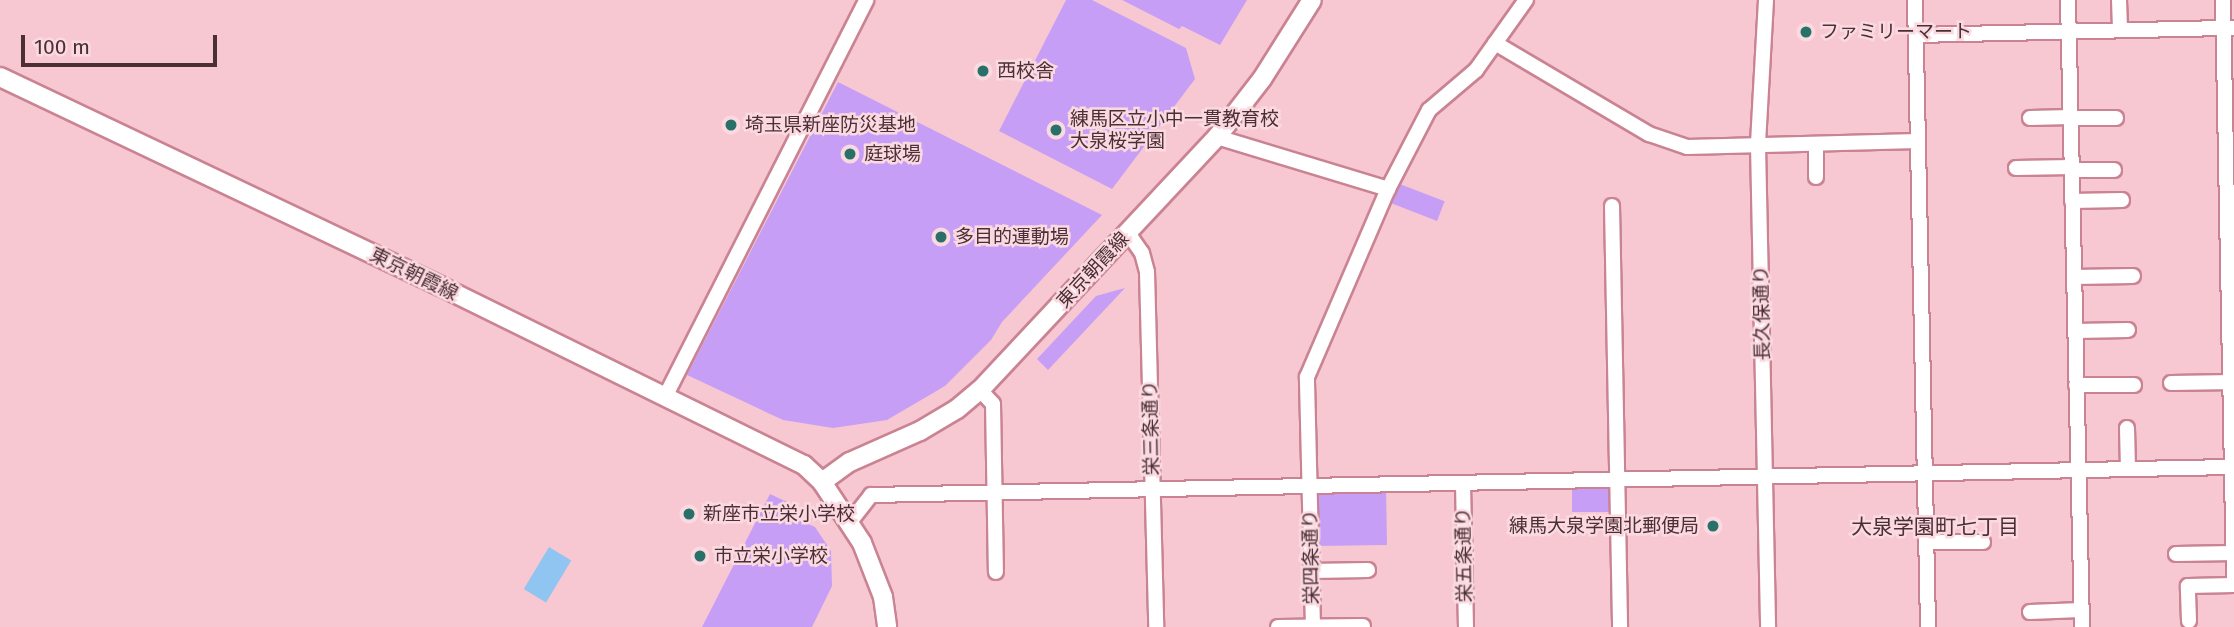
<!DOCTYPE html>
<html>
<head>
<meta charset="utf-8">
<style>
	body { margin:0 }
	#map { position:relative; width:2234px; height:627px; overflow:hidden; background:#f7c8d1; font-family:"Fira Sans","Noto Sans JP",sans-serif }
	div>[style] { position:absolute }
	.green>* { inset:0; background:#c79ef6; transform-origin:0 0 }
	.water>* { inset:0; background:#90c5f2; transform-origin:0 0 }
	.roads { filter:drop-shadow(2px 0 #ca8393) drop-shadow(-2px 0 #ca8393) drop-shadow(0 2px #ca8393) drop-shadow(0 -2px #ca8393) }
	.minor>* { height:14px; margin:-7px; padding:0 7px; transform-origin:7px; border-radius:7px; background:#fff }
	.major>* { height:18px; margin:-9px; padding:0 9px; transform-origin:9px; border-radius:9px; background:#fff }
	.dots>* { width:19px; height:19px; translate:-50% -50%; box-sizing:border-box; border:4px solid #fadae0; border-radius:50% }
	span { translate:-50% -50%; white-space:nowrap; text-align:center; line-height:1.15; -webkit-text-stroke:5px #fadae0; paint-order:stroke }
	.poi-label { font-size:19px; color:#4c2e35 }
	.left { translate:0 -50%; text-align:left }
	.right { translate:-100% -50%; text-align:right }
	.street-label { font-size:19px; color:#4c2e35 }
	.neighbourhood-label { font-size:21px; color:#4c2e35 }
	.scale { position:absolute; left:21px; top:35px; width:196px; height:32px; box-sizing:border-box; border:4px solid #4c2e35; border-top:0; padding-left:9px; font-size:21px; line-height:24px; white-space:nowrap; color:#4c2e35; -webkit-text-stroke:5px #fadae0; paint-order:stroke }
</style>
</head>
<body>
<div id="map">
	<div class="green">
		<div style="clip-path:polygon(1066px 0,1092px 0,1186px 48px,1195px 79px,1112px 189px,999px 131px)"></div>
		<div style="clip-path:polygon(1122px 0,1247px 0,1220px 45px,1182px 26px,1179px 29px)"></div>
		<div style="clip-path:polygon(838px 82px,1102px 215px,1002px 322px,991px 340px,945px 386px,887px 420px,833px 428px,783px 420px,687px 375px)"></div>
		<div style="left:1397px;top:183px;width:51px;height:21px;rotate:21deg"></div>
		<div style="clip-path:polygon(1125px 288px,1048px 370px,1037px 359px,1096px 296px)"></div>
		<div style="left:1611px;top:486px;width:26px;height:39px;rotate:90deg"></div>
		<div style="clip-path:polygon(1386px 487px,1387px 545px,1315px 546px,1314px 495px,1320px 490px)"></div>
		<div style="clip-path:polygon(770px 494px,787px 502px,799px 520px,815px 527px,831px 551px,832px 586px,812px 627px,702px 627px)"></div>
	</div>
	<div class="water">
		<div style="left:549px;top:547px;width:26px;height:49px;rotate:31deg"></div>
	</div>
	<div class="roads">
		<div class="minor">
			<div style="left:1766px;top:0;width:145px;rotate:93.2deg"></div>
			<div style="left:1758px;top:145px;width:482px;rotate:88.8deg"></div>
			<div style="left:1915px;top:0;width:627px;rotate:88.81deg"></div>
			<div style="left:2068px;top:0;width:627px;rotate:88.72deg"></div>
			<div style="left:2119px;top:0;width:30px;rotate:88deg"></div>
			<div style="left:2223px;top:0;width:577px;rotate:88.91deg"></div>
			<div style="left:1916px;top:35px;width:318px;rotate:-1.3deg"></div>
			<div style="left:1495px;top:43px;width:179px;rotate:30.6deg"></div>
			<div style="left:1649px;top:134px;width:40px;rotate:18.9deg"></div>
			<div style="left:1687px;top:147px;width:231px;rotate:-1.5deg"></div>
			<div style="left:2030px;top:118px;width:41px;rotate:-1.4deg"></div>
			<div style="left:2071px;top:118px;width:45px"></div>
			<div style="left:1217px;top:137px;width:179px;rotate:16.9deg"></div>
			<div style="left:1816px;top:144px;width:33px;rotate:90deg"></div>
			<div style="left:2016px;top:168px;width:56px;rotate:-1deg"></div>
			<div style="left:2072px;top:170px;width:42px"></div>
			<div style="left:2072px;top:201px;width:50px;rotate:-1.1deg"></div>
			<div style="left:1612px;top:206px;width:421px;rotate:88.9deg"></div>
			<div style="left:1128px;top:233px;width:24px;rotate:55deg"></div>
			<div style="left:1142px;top:253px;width:20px;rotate:75deg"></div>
			<div style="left:1147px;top:272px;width:355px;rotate:88.5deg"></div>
			<div style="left:2074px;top:277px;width:59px;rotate:-1deg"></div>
			<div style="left:2075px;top:331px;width:53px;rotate:-1.1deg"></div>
			<div style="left:2171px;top:383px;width:63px;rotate:-0.9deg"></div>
			<div style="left:2076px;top:385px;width:58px"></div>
			<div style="left:980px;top:390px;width:19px;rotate:47deg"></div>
			<div style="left:993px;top:404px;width:168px;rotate:89deg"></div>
			<div style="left:665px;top:397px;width:445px;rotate:-63.1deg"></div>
			<div style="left:2127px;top:428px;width:41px;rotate:88.6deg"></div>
			<div style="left:1463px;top:484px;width:143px;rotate:88.8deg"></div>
			<div style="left:850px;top:522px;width:34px;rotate:-52deg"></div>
			<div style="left:871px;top:495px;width:1363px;rotate:-1.18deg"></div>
			<div style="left:1926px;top:542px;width:57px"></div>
			<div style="left:2176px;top:554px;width:58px;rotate:-1deg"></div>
			<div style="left:1311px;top:571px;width:57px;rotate:-1deg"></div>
			<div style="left:2030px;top:612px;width:51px;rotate:-2.2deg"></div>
			<div style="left:2189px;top:621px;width:35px;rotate:-92deg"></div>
			<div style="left:2188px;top:586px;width:46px;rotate:-1.2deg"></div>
			<div style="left:1278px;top:627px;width:85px;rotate:-0.7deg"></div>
			<div style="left:1313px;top:627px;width:250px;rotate:-91.4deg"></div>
			<div style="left:1307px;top:377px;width:205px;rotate:-66.7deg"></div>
			<div style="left:1388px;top:189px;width:89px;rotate:-62.6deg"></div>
			<div style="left:1429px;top:110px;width:62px;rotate:-40.4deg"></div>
			<div style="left:1476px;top:70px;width:86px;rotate:-54.5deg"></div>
		</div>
		<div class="major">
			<div style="left:0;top:77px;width:487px;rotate:25.4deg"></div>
			<div style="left:440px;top:286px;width:406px;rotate:26.2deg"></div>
			<div style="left:804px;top:465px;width:25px;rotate:43deg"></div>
			<div style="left:822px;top:482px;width:73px;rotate:56.7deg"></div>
			<div style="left:862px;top:543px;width:58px;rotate:68.7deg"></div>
			<div style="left:883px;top:597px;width:30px;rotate:82deg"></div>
			<div style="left:822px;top:482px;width:34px;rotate:-36deg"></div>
			<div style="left:850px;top:462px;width:77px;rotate:-23.9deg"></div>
			<div style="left:920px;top:431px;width:43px;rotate:-30.7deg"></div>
			<div style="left:957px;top:409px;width:30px;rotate:-40deg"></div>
			<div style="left:980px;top:390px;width:347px;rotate:-46.9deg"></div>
			<div style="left:1217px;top:137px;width:73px;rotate:-52.2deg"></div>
			<div style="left:1262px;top:79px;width:93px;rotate:-57.7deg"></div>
		</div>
	</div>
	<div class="dots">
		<div style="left:1806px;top:32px;background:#297068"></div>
		<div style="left:983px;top:71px;background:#297068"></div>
		<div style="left:731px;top:125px;background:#297068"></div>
		<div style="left:1056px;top:130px;background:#297068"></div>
		<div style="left:850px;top:154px;background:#297068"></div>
		<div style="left:941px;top:237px;background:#297068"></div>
		<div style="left:689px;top:514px;background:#297068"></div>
		<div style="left:1713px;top:526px;background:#297068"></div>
		<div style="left:700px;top:556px;background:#297068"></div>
	</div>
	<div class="poi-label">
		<span class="left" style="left:1820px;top:32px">ファミリーマート</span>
		<span class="left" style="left:997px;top:71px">西校舎</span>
		<span class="left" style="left:1070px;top:130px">練馬区立小中一貫教育校<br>大泉桜学園</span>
		<span class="left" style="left:745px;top:125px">埼玉県新座防災基地</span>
		<span class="left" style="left:864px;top:154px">庭球場</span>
		<span class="left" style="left:955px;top:237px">多目的運動場</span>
		<span class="left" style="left:703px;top:514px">新座市立栄小学校</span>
		<span class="right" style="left:1699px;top:526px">練馬大泉学園北郵便局</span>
		<span class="left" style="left:714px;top:556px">市立栄小学校</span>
	</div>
	<div class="street-label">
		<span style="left:1093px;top:270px;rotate:-47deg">東京朝霞線</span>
		<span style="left:414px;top:274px;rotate:26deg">東京朝霞線</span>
		<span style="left:1762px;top:313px;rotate:-91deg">長久保通り</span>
		<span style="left:1151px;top:428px;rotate:-91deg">栄三条通り</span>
		<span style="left:1464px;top:555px;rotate:-91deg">栄五条通り</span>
		<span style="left:1311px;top:557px;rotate:-91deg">栄四条通り</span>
	</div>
	<div class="neighbourhood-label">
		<span style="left:1935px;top:527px">大泉学園町七丁目</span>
	</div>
	<div class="scale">100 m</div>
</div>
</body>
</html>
